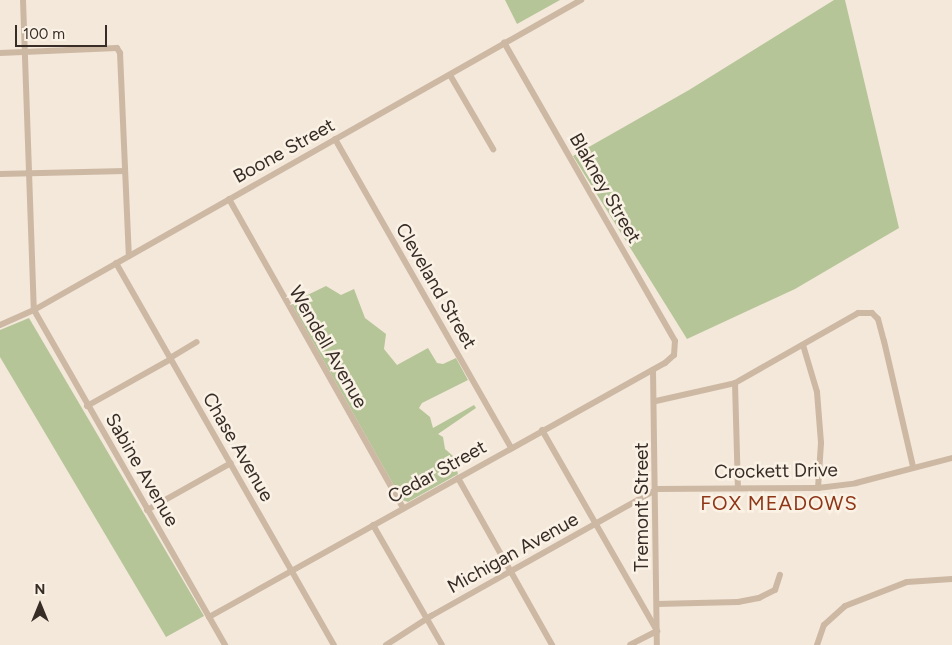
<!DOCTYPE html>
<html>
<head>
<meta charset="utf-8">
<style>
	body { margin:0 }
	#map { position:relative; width:952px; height:645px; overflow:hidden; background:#f4e8da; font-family:Figtree,sans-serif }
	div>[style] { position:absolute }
	.green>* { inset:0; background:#b5c598 }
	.minor>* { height:6px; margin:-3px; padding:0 3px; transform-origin:3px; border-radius:3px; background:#cdb8a4 }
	span { translate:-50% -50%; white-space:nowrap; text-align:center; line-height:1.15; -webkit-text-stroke:5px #fbf2e6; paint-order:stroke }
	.street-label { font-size:19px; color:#382c27 }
	.neighbourhood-label { font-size:20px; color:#8f3617; letter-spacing:1px }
	.north { position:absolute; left:15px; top:580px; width:50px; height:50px; -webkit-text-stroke:4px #fbf2e6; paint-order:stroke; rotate:0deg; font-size:14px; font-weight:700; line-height:20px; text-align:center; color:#382c27 }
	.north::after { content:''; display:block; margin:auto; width:18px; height:22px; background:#382c27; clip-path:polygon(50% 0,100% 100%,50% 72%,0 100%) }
	.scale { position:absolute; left:15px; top:25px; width:92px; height:22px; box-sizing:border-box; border:2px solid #382c27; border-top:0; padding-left:6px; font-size:15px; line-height:18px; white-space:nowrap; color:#382c27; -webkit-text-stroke:4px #fbf2e6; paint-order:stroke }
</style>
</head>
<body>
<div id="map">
	<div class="green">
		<div style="clip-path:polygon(505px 0,560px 0,517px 24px)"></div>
		<div style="clip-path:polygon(834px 0,845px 0,899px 228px,795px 289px,687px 339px,573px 156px,689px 90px)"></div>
		<div style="clip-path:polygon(326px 286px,341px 295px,354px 289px,365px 318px,386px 334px,384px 349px,397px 365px,428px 348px,437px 363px,443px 364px,456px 358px,468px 380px,422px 403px,419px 408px,430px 417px,433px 428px,474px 405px,476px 408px,438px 434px,443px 437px,445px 449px,453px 456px,458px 474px,408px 502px,402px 500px,291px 303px)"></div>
		<div style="clip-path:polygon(29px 318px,204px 616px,166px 637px,0 357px,0 330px)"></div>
	</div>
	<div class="minor">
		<div style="left:23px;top:0;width:310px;rotate:88deg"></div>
		<div style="left:34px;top:310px;width:386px;rotate:60.3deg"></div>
		<div style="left:0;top:53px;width:117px;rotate:-2.4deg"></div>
		<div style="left:117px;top:48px;width:6px;rotate:59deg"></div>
		<div style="left:120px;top:53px;width:203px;rotate:87.5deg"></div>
		<div style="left:450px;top:75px;width:86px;rotate:59.8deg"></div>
		<div style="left:335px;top:139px;width:356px;rotate:60.3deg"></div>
		<div style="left:0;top:174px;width:125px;rotate:-1.4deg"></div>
		<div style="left:229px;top:199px;width:355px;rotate:60.6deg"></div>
		<div style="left:116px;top:263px;width:440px;rotate:60.3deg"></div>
		<div style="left:0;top:325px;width:37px;rotate:-24deg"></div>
		<div style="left:34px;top:310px;width:629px;rotate:-29.54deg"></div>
		<div style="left:803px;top:345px;width:49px;rotate:73.4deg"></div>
		<div style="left:817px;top:392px;width:51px;rotate:85.5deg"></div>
		<div style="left:821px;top:443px;width:45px;rotate:93.8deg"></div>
		<div style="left:170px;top:358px;width:31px;rotate:-31deg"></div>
		<div style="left:653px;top:370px;width:275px;rotate:89.2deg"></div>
		<div style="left:735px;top:383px;width:105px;rotate:88.4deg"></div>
		<div style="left:656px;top:401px;width:81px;rotate:-12.8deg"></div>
		<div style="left:735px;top:383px;width:142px;rotate:-29.6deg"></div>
		<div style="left:858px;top:313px;width:14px"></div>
		<div style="left:872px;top:313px;width:8px;rotate:45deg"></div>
		<div style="left:878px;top:319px;width:23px;rotate:75deg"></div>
		<div style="left:884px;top:341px;width:129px;rotate:77deg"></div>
		<div style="left:87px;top:406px;width:96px;rotate:-29.2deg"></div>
		<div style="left:542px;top:430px;width:232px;rotate:60.2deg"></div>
		<div style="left:657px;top:631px;width:30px;rotate:153deg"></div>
		<div style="left:458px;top:478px;width:192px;rotate:60.6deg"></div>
		<div style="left:147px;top:510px;width:96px;rotate:-29.2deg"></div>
		<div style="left:373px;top:525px;width:138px;rotate:60.1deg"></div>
		<div style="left:657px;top:604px;width:81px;rotate:-1.4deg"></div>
		<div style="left:738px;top:602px;width:21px;rotate:-11deg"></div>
		<div style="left:759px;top:598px;width:18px;rotate:-27deg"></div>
		<div style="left:775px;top:590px;width:16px;rotate:-72deg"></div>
		<div style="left:209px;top:617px;width:522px;rotate:-29.12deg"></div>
		<div style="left:665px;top:363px;width:12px;rotate:-42deg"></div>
		<div style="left:674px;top:355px;width:14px;rotate:-86deg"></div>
		<div style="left:675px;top:341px;width:344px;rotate:-119.8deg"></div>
		<div style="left:386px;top:645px;width:54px;rotate:-32.8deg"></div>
		<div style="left:431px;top:616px;width:259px;rotate:-29.3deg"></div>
		<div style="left:657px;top:489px;width:161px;rotate:-0.4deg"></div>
		<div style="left:818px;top:488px;width:38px;rotate:-7deg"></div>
		<div style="left:856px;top:483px;width:99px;rotate:-14.6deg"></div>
		<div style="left:817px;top:645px;width:21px;rotate:-71deg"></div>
		<div style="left:824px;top:625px;width:28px;rotate:-42deg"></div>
		<div style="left:845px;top:606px;width:66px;rotate:-21.2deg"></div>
		<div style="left:907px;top:582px;width:45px;rotate:-3.8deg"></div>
	</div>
	<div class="street-label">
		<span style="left:284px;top:151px;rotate:-29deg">Boone Street</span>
		<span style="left:605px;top:188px;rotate:60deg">Blakney Street</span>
		<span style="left:436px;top:286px;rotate:60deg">Cleveland Street</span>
		<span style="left:328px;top:347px;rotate:60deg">Wendell Avenue</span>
		<span style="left:238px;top:447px;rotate:60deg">Chase Avenue</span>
		<span style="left:142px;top:470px;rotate:60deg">Sabine Avenue</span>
		<span style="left:776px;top:471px;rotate:-1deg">Crockett Drive</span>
		<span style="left:437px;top:472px;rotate:-29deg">Cedar Street</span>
		<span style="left:642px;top:507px;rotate:-90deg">Tremont Street</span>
		<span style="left:513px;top:553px;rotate:-29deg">Michigan Avenue</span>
	</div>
	<div class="neighbourhood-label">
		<span style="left:779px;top:503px">FOX MEADOWS</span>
	</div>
	<div class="north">N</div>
	<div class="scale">100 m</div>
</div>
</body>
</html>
